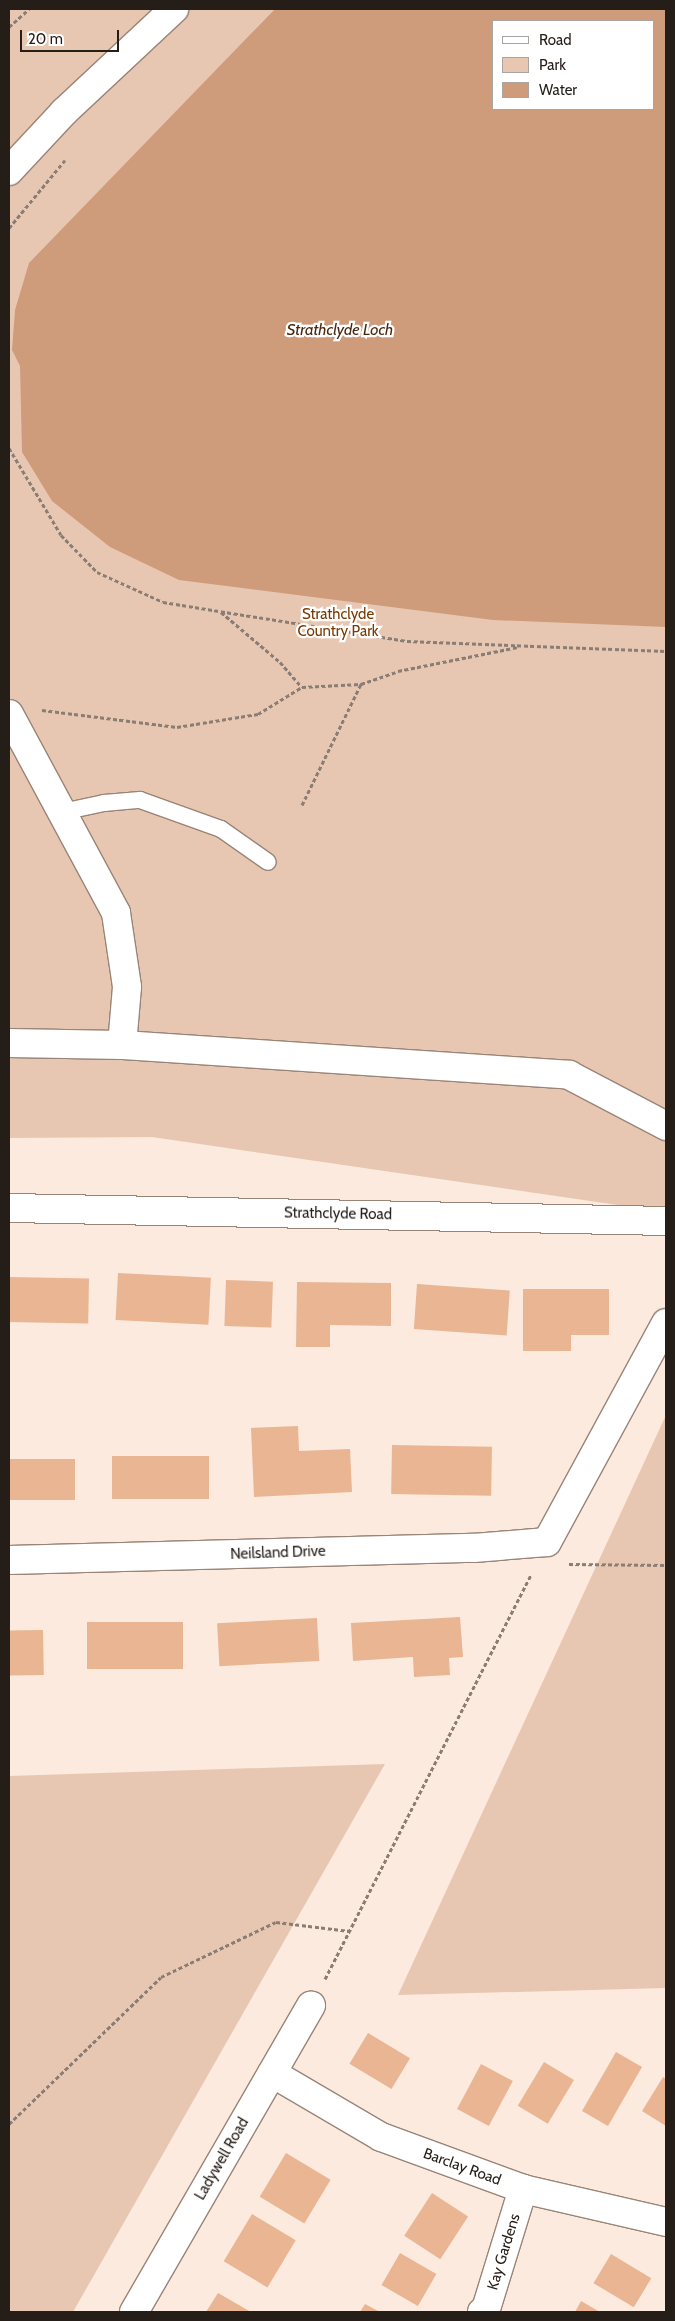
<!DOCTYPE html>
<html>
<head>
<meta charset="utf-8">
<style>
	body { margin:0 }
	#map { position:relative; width:675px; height:2321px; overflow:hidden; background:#fceade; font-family:Cabin,sans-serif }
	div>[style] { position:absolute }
	.green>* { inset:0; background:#e8c7b2 }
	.water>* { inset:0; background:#ce9c7a }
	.building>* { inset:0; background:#e9b593; transform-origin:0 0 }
	.path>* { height:3px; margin-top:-1.5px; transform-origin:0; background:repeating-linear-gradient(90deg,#8a7d75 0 4px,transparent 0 6.5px) }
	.roads { filter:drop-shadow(1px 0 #998477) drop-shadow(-1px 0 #998477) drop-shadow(0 1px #998477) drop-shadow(0 -1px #998477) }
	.lane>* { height:16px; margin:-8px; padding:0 8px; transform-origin:8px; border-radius:8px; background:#fff }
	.street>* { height:28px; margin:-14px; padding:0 14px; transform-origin:14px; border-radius:14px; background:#fff }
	span { translate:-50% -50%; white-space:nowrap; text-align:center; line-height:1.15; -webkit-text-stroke:4.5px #fff; paint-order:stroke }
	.park-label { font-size:15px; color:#783a00 }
	.street-label { font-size:15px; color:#251d18 }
	.water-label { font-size:16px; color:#48260c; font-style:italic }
	.frame { position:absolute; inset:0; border:10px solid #251d18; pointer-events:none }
	.legend { position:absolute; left:492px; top:20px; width:162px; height:90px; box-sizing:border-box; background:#fff; border:1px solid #a8a5a3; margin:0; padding:6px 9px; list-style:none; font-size:15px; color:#251d18 }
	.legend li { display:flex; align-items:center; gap:10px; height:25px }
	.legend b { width:25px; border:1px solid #a8a5a3 }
	.scale { position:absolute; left:20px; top:30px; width:99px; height:22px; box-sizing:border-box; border:2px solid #251d18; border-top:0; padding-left:6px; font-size:15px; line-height:18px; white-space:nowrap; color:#251d18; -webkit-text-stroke:4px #fff; paint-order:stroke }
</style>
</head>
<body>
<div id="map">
	<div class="green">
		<div style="clip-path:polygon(evenodd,9px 9px,666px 9px,666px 1212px,152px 1137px,9px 1138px,9px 9px,494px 21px,654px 21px,654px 109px,494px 109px,494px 21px)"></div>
		<div style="clip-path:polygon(666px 1415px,666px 1988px,398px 1995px)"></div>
		<div style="clip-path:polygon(385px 1764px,73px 2312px,9px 2312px,9px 1776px)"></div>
	</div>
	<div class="water">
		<div style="clip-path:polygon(evenodd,275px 9px,666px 9px,666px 627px,493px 620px,179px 580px,110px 547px,52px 501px,22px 452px,20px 366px,12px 350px,15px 310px,29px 263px,275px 9px,494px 21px,654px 21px,654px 109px,494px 109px,494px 21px)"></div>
	</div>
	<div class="building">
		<div style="left:118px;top:1273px;width:93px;height:47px;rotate:3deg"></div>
		<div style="left:9px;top:1277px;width:80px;height:45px;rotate:1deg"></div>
		<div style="left:226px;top:1280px;width:47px;height:46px;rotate:2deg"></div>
		<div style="clip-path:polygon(297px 1282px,391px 1283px,391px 1326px,330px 1325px,330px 1347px,296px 1347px)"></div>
		<div style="left:417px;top:1284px;width:93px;height:45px;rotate:4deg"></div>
		<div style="clip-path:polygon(523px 1289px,609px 1289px,609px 1335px,571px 1335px,571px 1351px,523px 1351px)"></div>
		<div style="clip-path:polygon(298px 1426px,299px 1451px,350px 1449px,352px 1492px,254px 1497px,251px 1428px)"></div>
		<div style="left:392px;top:1445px;width:100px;height:49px;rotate:1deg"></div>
		<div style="left:209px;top:1456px;width:43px;height:97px;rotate:90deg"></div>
		<div style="left:9px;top:1459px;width:66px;height:41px"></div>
		<div style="clip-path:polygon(460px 1617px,463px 1657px,449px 1658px,450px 1675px,414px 1677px,413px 1657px,353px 1661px,351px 1623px)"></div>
		<div style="left:317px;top:1618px;width:43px;height:100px;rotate:87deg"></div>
		<div style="left:183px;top:1622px;width:47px;height:96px;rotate:90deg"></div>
		<div style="left:43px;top:1630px;width:45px;height:34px;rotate:89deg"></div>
		<div style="left:368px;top:2033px;width:49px;height:36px;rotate:31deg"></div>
		<div style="left:616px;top:2052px;width:30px;height:68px;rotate:30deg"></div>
		<div style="left:544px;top:2062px;width:35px;height:51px;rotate:31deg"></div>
		<div style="left:481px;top:2064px;width:36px;height:51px;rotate:28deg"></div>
		<div style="clip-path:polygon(663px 2077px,666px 2079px,666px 2126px,642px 2111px)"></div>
		<div style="left:286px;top:2153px;width:52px;height:51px;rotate:31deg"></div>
		<div style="left:432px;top:2193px;width:43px;height:51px;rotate:33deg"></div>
		<div style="left:252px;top:2214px;width:51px;height:55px;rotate:31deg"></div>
		<div style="left:400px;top:2253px;width:42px;height:37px;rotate:30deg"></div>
		<div style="left:611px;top:2254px;width:47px;height:34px;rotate:31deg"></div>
		<div style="clip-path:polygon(218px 2293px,251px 2312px,206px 2312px)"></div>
		<div style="clip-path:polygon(581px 2301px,600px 2312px,575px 2312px)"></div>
		<div style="clip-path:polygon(365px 2304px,380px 2312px,360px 2312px)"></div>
	</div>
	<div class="path">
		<div style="left:9px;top:27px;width:27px;rotate:-42deg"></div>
		<div style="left:9px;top:228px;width:88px;rotate:-50.5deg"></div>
		<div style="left:9px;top:448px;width:101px;rotate:59.1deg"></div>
		<div style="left:61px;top:535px;width:52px;rotate:45.8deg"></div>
		<div style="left:97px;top:572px;width:72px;rotate:24.4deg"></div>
		<div style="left:163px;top:602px;width:247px;rotate:9.1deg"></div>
		<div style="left:407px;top:641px;width:259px;rotate:2.2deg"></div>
		<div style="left:221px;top:612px;width:77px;rotate:40.3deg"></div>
		<div style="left:280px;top:662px;width:33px;rotate:49deg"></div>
		<div style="left:302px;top:687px;width:59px;rotate:-2.9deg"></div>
		<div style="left:42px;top:710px;width:136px;rotate:7.2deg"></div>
		<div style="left:177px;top:727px;width:82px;rotate:-9.1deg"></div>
		<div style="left:258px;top:714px;width:52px;rotate:-31.5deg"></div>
		<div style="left:302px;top:805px;width:135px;rotate:-64deg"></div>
		<div style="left:361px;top:684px;width:39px;rotate:-19deg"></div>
		<div style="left:398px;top:671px;width:122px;rotate:-11.3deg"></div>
		<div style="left:569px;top:1564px;width:97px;rotate:0.6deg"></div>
		<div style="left:325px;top:1979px;width:453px;rotate:-63deg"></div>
		<div style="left:9px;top:2124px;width:211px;rotate:-44deg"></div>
		<div style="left:161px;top:1977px;width:127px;rotate:-25.6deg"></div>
		<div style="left:276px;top:1922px;width:74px;rotate:7deg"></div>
	</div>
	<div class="roads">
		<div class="lane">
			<div style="left:62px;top:812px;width:43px;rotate:-12.1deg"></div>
			<div style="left:104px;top:803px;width:36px;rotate:-5deg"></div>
			<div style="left:140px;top:800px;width:86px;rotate:19.7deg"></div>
			<div style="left:221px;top:829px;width:57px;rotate:35.1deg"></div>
		</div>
		<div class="street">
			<div style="left:9px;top:171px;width:81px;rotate:-47deg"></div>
			<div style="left:64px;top:112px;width:151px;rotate:-43.1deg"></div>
			<div style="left:9px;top:714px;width:226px;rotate:61.7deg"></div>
			<div style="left:116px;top:913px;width:75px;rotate:81.5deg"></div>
			<div style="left:127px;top:987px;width:58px;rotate:94.9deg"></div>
			<div style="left:9px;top:1043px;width:113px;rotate:1deg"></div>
			<div style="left:122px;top:1045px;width:448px;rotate:3.8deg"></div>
			<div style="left:569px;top:1075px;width:110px;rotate:27.7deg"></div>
			<div style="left:9px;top:1208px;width:657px;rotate:1.13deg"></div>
			<div style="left:9px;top:1560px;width:465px;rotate:-1.5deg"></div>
			<div style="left:474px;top:1548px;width:73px;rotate:-4.7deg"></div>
			<div style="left:547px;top:1542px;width:249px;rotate:-61.5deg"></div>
			<div style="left:272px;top:2073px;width:126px;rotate:30.4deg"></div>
			<div style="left:381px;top:2137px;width:151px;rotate:20.1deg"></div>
			<div style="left:523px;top:2189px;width:147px;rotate:13deg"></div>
			<div style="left:134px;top:2312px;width:354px;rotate:-60deg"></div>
			<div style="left:482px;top:2312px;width:5px;rotate:-37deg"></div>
			<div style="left:486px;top:2309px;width:126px;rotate:-72.9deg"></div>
		</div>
	</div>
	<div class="park-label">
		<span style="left:338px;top:623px">Strathclyde<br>Country Park</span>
	</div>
	<div class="street-label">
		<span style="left:338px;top:1214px;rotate:1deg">Strathclyde Road</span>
		<span style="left:278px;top:1553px;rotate:-2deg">Neilsland Drive</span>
		<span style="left:222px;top:2159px;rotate:-60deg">Ladywell Road</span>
		<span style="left:462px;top:2167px;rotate:20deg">Barclay Road</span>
		<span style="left:504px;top:2252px;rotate:-73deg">Kay Gardens</span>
	</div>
	<div class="water-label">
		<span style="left:340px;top:330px">Strathclyde Loch</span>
	</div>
	<div class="frame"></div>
	<ul class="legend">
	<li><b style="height:6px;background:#fff"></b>Road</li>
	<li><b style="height:14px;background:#e8c7b2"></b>Park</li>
	<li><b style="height:14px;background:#ce9c7a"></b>Water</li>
	</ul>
	<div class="scale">20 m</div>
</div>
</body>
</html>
